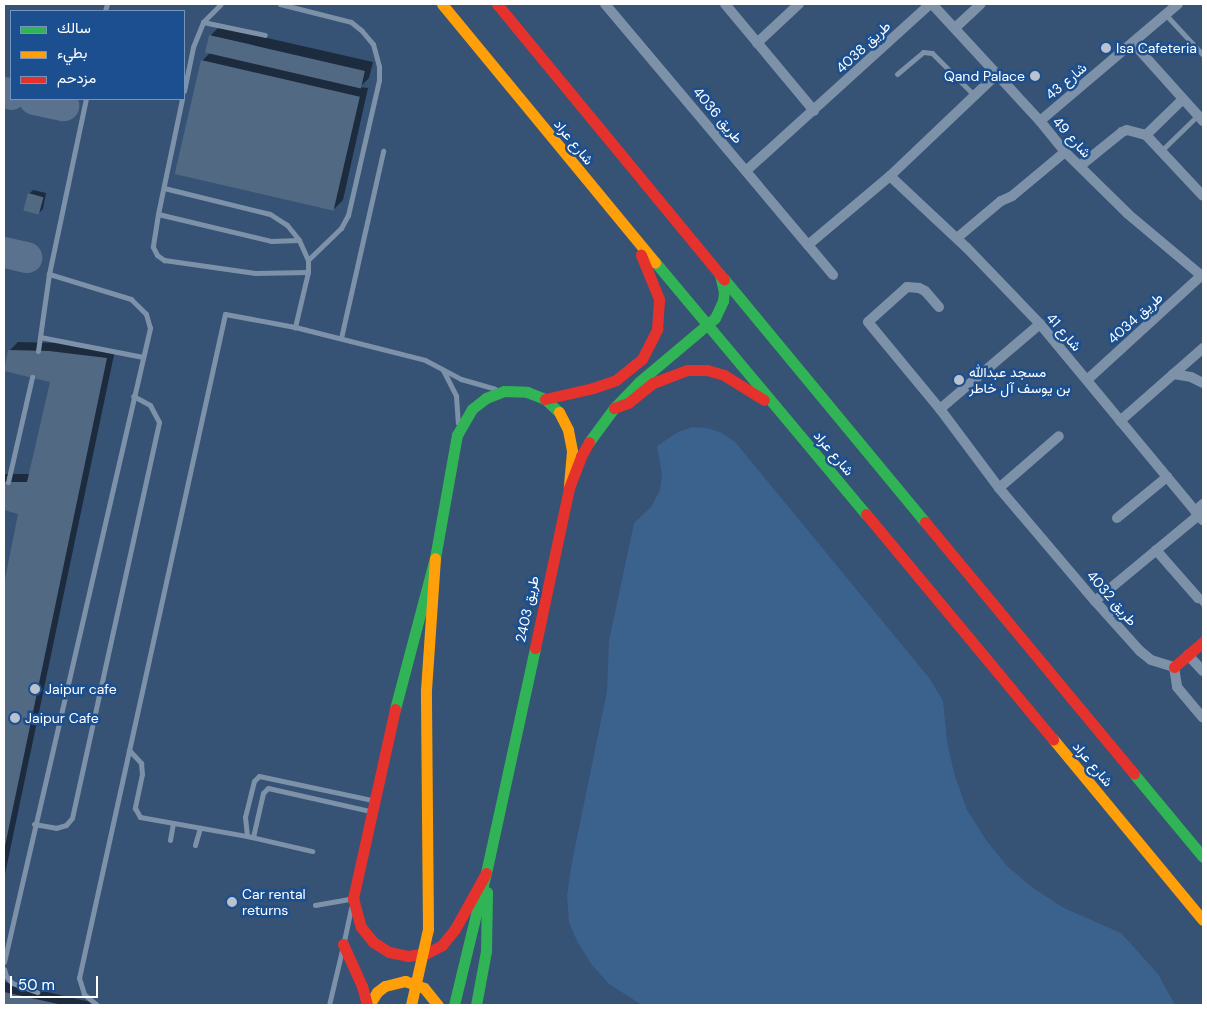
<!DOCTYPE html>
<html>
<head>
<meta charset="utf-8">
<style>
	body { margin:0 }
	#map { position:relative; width:1207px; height:1009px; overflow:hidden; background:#365274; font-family:"DM Sans",Vazirmatn,sans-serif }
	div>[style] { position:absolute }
	.water>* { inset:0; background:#3b618d }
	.shadow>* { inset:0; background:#0007 }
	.taxiway>* { height:31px; margin:-15.5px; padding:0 15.5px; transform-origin:15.5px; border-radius:15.5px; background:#5a728e }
	.building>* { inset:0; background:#526984; transform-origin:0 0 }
	.lane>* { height:5px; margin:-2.5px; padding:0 2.5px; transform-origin:2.5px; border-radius:2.5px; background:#7d92a8 }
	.street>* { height:10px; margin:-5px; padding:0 5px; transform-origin:5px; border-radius:5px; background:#7d92a8 }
	.fast>* { height:11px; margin:-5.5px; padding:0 5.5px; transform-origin:5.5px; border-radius:5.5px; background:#30b455 }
	.slow>* { height:11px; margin:-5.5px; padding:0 5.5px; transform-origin:5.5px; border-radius:5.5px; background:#ff9f0a }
	.jam>* { height:11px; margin:-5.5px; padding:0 5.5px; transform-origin:5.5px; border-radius:5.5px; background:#e5322d }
	.slow-bridge>* { height:11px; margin:-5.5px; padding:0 5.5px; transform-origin:5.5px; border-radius:5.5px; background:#ff9f0a }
	.dots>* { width:14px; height:14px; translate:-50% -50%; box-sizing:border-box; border:2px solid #1b4f8f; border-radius:50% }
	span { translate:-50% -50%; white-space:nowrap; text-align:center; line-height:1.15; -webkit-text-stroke:5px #1b4f8f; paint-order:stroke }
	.street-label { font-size:14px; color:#fff }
	.poi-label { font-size:14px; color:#fff }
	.left { translate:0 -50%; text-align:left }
	.right { translate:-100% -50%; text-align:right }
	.frame { position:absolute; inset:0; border:5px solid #fff; pointer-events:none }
	.legend { position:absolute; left:10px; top:10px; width:175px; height:90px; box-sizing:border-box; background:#1b4f8f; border:1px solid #7695bc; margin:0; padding:6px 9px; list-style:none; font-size:15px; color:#fff }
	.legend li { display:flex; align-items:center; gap:10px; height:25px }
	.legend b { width:25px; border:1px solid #7695bc }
	.scale { position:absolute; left:10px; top:976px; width:88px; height:22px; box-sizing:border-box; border:2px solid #fff; border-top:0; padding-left:6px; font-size:15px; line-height:18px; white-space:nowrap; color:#fff; -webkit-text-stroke:4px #1b4f8f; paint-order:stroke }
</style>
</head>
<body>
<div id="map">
	<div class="water">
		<div style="clip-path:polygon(692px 427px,707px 428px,722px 433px,736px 443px,930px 679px,943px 701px,947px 741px,954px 773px,967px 810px,986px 840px,1007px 866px,1033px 888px,1064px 908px,1121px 933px,1158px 974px,1175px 1005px,642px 1005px,609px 984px,592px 965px,578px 943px,569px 923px,567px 896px,571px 867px,607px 691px,609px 641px,634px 523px,651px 507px,660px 490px,662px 474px,657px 446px,678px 432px)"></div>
	</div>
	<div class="shadow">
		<div style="clip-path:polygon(219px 27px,373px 62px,369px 78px,360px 87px,368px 88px,343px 200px,334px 209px,202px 61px,210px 53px,210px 36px)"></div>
		<div style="clip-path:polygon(33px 190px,46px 193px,43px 209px,39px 213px,29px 194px)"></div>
		<div style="clip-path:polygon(18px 342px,58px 343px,115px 350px,4px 879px,4px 590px,20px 513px,4px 509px,4px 474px,30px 474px,51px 381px,9px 351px)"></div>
		<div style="clip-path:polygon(4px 982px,103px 1005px,4px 1005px)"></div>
	</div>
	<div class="taxiway">
		<div style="left:4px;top:92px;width:7px;rotate:16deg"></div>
		<div style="left:34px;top:99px;width:30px;rotate:12deg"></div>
		<div style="left:4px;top:252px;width:23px;rotate:13deg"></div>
	</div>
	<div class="building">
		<div style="left:209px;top:35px;width:160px;height:18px;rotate:13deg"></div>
		<div style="left:201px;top:60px;width:163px;height:117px;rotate:13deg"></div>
		<div style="left:28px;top:193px;width:16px;height:18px;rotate:15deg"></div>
		<div style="clip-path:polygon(8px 350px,49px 351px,107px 358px,5px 846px,4px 584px,18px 514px,4px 510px,4px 482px,27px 482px,50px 382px,4px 371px)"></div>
		<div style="clip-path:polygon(4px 992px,58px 1004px,57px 1005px,4px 1005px)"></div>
	</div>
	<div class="lane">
		<div style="left:280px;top:4px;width:73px;rotate:14.2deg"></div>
		<div style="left:351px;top:22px;width:14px;rotate:39deg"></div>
		<div style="left:362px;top:31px;width:17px;rotate:50deg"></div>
		<div style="left:373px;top:44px;width:23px;rotate:75deg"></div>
		<div style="left:379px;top:66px;width:14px;rotate:90deg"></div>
		<div style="left:379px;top:80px;width:139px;rotate:102.9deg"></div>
		<div style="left:348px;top:215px;width:15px;rotate:118deg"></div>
		<div style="left:341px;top:228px;width:46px;rotate:135.9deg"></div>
		<div style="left:308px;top:260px;width:12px;rotate:90deg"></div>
		<div style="left:308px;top:272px;width:57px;rotate:103.3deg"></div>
		<div style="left:105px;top:11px;width:7px;rotate:-74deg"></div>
		<div style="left:1166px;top:15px;width:54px;rotate:47.2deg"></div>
		<div style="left:203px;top:22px;width:63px;rotate:11.8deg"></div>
		<div style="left:897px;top:74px;width:34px;rotate:-40deg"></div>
		<div style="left:923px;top:52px;width:9px;rotate:6deg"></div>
		<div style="left:932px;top:53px;width:59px;rotate:45deg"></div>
		<div style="left:184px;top:91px;width:45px;rotate:-78.4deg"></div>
		<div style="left:193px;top:47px;width:27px;rotate:-68deg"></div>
		<div style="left:203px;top:22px;width:25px;rotate:-45deg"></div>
		<div style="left:182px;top:99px;width:117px;rotate:101.8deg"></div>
		<div style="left:158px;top:214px;width:33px;rotate:99deg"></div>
		<div style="left:153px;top:247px;width:9px;rotate:63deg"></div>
		<div style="left:157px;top:255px;width:9px;rotate:36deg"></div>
		<div style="left:164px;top:260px;width:92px;rotate:8.1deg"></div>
		<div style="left:255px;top:273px;width:53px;rotate:-1.1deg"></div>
		<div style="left:1161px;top:151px;width:52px;rotate:-44.2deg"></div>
		<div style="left:164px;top:188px;width:109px;rotate:13.8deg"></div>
		<div style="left:270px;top:214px;width:20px;rotate:33deg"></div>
		<div style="left:287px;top:225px;width:19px;rotate:51deg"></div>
		<div style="left:299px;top:240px;width:22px;rotate:66deg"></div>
		<div style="left:158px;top:214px;width:116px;rotate:13.4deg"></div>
		<div style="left:271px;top:241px;width:28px;rotate:-2deg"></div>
		<div style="left:40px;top:337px;width:105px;rotate:11deg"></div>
		<div style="left:341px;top:338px;width:192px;rotate:-77.3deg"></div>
		<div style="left:38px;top:351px;width:78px;rotate:-81.9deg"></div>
		<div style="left:49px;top:274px;width:179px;rotate:-78.1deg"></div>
		<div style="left:443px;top:370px;width:29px;rotate:63deg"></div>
		<div style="left:456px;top:396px;width:27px;rotate:86deg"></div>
		<div style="left:8px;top:482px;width:108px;rotate:-77.1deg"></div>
		<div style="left:1198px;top:598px;width:8px;rotate:50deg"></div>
		<div style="left:129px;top:750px;width:18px;rotate:47deg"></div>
		<div style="left:141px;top:763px;width:11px;rotate:85deg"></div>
		<div style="left:142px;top:774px;width:35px;rotate:102deg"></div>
		<div style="left:135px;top:808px;width:10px;rotate:61deg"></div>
		<div style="left:140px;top:817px;width:109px;rotate:10.1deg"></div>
		<div style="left:247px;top:836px;width:67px;rotate:13deg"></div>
		<div style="left:34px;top:824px;width:22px;rotate:10deg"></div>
		<div style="left:56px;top:828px;width:10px;rotate:-17deg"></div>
		<div style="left:66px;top:825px;width:9px;rotate:-49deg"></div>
		<div style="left:72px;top:818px;width:405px;rotate:-77.6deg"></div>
		<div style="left:159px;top:422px;width:19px;rotate:-118deg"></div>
		<div style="left:150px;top:405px;width:19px;rotate:-152deg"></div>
		<div style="left:247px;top:836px;width:19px;rotate:-96deg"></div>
		<div style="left:245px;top:817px;width:37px;rotate:-76deg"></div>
		<div style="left:254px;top:781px;width:7px;rotate:-45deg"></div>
		<div style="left:259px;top:776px;width:116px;rotate:12deg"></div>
		<div style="left:253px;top:837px;width:45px;rotate:-77.2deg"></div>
		<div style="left:263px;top:793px;width:7px;rotate:-45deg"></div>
		<div style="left:268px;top:788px;width:105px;rotate:12.7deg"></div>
		<div style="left:170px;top:840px;width:17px;rotate:-80deg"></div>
		<div style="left:195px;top:845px;width:18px;rotate:-74deg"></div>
		<div style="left:315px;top:905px;width:36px;rotate:-10deg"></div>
		<div style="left:344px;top:941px;width:34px;rotate:-78deg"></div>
		<div style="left:4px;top:962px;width:651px;rotate:-77.03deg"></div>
		<div style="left:150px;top:328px;width:15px;rotate:-106deg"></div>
		<div style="left:146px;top:314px;width:21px;rotate:-135deg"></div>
		<div style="left:131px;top:299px;width:86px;rotate:-163deg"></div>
		<div style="left:4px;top:969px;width:7px;rotate:74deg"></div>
		<div style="left:6px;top:976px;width:9px;rotate:49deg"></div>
		<div style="left:12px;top:983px;width:27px;rotate:20deg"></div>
		<div style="left:97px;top:1005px;width:17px;rotate:-140deg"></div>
		<div style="left:84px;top:994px;width:17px;rotate:-107deg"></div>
		<div style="left:79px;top:978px;width:680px;rotate:-77.6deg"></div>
		<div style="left:225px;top:314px;width:71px;rotate:10.5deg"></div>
		<div style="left:295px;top:327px;width:134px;rotate:14.2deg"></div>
		<div style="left:425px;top:360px;width:41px;rotate:27.8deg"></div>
		<div style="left:461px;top:379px;width:35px;rotate:16deg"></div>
		<div style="left:329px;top:1005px;width:57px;rotate:-76.7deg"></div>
	</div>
	<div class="street">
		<div style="left:605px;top:4px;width:315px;rotate:49.9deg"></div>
		<div style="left:808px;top:245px;width:107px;rotate:-40.1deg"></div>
		<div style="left:890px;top:176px;width:146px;rotate:-43.6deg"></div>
		<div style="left:725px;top:4px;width:139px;rotate:50.2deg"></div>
		<div style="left:932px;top:4px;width:159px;rotate:47.3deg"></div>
		<div style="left:1040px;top:121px;width:40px;rotate:51deg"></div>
		<div style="left:1065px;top:152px;width:88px;rotate:44.5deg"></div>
		<div style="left:1128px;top:214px;width:98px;rotate:40deg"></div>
		<div style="left:955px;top:28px;width:35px;rotate:-43deg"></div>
		<div style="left:757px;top:43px;width:57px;rotate:-42.9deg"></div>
		<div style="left:1133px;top:43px;width:105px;rotate:48.1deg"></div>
		<div style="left:1182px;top:100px;width:50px;rotate:135.8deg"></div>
		<div style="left:1146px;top:135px;width:83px;rotate:46.9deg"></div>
		<div style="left:1040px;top:121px;width:181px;rotate:-40.3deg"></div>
		<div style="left:1080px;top:166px;width:54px;rotate:-39deg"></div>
		<div style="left:1122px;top:132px;width:5px;rotate:-22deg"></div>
		<div style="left:1127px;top:130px;width:20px;rotate:15deg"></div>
		<div style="left:747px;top:170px;width:247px;rotate:-42.2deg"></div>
		<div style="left:890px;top:176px;width:104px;rotate:43.1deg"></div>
		<div style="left:966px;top:247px;width:107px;rotate:46.1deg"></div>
		<div style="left:1040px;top:324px;width:255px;rotate:50.3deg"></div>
		<div style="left:957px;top:238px;width:57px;rotate:-40.1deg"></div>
		<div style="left:1001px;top:201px;width:12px;rotate:-24deg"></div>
		<div style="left:1012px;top:196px;width:69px;rotate:-39.7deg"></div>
		<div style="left:808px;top:245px;width:39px;rotate:50deg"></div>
		<div style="left:939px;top:307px;width:21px;rotate:-131deg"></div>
		<div style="left:925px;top:291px;width:7px;rotate:-153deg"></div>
		<div style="left:919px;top:288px;width:12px;rotate:-175deg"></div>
		<div style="left:907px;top:287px;width:52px;rotate:138.1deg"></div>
		<div style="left:868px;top:322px;width:113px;rotate:50.4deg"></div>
		<div style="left:940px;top:409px;width:99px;rotate:53.2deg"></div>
		<div style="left:999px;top:488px;width:148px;rotate:49.7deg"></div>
		<div style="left:1095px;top:601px;width:67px;rotate:48deg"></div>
		<div style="left:1140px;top:651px;width:14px;rotate:39deg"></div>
		<div style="left:1151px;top:660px;width:24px;rotate:17deg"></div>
		<div style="left:1174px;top:667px;width:20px;rotate:81deg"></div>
		<div style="left:1177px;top:687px;width:40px;rotate:50deg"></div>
		<div style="left:1173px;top:374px;width:18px;rotate:9deg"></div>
		<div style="left:1191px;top:377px;width:13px;rotate:27deg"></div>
		<div style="left:1087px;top:380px;width:154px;rotate:-42.4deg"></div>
		<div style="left:940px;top:409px;width:131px;rotate:-40.4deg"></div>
		<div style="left:1120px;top:421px;width:111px;rotate:-41.3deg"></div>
		<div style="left:999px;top:488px;width:79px;rotate:-40.9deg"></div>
		<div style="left:1195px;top:511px;width:11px;rotate:-41deg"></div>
		<div style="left:1117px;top:518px;width:65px;rotate:-39.4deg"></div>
		<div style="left:1156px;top:550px;width:64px;rotate:48.8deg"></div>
		<div style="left:1095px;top:601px;width:135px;rotate:-39.6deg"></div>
		<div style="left:1188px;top:655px;width:22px;rotate:47deg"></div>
	</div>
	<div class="fast">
		<div style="left:655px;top:262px;width:329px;rotate:50.1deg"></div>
		<div style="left:724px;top:279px;width:315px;rotate:50.4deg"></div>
		<div style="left:589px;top:442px;width:42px;rotate:-53.7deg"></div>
		<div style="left:614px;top:408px;width:36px;rotate:-46deg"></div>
		<div style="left:639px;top:382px;width:99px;rotate:-40.1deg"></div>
		<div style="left:715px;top:318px;width:19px;rotate:-65deg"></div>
		<div style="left:723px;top:301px;width:9px;rotate:-84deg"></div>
		<div style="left:724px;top:292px;width:18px;rotate:-103deg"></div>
		<div style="left:395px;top:709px;width:156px;rotate:-75.2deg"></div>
		<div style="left:435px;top:558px;width:125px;rotate:-79.9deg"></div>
		<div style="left:457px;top:435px;width:30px;rotate:-60deg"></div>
		<div style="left:472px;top:409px;width:18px;rotate:-38deg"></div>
		<div style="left:486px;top:398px;width:19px;rotate:-21deg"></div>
		<div style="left:504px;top:391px;width:23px;rotate:2deg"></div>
		<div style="left:527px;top:392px;width:19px;rotate:21deg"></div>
		<div style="left:545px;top:399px;width:19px;rotate:43deg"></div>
		<div style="left:1134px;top:774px;width:108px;rotate:50.3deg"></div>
		<div style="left:454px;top:1005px;width:136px;rotate:-76.4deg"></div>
		<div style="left:486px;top:873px;width:230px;rotate:-77.7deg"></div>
		<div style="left:476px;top:1005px;width:55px;rotate:-79.5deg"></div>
		<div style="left:486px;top:951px;width:59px;rotate:-89deg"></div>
	</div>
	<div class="slow">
		<div style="left:442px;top:4px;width:335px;rotate:50.5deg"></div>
		<div style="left:559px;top:412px;width:20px;rotate:63deg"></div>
		<div style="left:568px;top:430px;width:21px;rotate:79deg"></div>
		<div style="left:572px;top:451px;width:37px;rotate:95deg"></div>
		<div style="left:1053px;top:739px;width:235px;rotate:50.4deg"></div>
		<div style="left:369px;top:1005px;width:15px;rotate:-58deg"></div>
		<div style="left:377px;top:992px;width:10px;rotate:-37deg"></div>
		<div style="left:385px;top:986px;width:21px;rotate:-14deg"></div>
		<div style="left:405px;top:981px;width:20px;rotate:20deg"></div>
		<div style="left:424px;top:988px;width:22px;rotate:51deg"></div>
	</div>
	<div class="jam">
		<div style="left:497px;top:4px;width:357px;rotate:50.5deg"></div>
		<div style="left:545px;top:399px;width:49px;rotate:-12.9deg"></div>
		<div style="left:593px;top:388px;width:24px;rotate:-19deg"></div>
		<div style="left:616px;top:380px;width:33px;rotate:-39deg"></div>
		<div style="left:642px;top:359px;width:34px;rotate:-63deg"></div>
		<div style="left:657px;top:329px;width:30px;rotate:-86deg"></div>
		<div style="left:659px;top:299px;width:48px;rotate:-112.2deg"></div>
		<div style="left:614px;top:408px;width:15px;rotate:-20deg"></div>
		<div style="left:628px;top:403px;width:32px;rotate:-39deg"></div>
		<div style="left:653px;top:383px;width:36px;rotate:-21deg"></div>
		<div style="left:687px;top:370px;width:20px"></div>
		<div style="left:707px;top:370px;width:18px;rotate:16deg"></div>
		<div style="left:724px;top:375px;width:47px;rotate:32deg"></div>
		<div style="left:866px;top:514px;width:293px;rotate:50.3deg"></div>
		<div style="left:925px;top:522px;width:327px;rotate:50.3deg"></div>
		<div style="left:535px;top:648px;width:164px;rotate:-78deg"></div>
		<div style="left:569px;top:488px;width:34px;rotate:-69deg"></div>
		<div style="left:581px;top:456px;width:16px;rotate:-60deg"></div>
		<div style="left:1174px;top:667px;width:38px;rotate:-41deg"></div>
		<div style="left:395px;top:709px;width:194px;rotate:102.5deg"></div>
		<div style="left:353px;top:898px;width:30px;rotate:75deg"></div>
		<div style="left:361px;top:927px;width:19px;rotate:51deg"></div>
		<div style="left:373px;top:942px;width:19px;rotate:32deg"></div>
		<div style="left:389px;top:952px;width:19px;rotate:12deg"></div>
		<div style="left:408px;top:956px;width:19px;rotate:-9deg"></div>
		<div style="left:427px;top:953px;width:17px;rotate:-28deg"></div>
		<div style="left:442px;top:945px;width:21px;rotate:-51deg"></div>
		<div style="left:455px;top:929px;width:64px;rotate:-61deg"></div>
		<div style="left:343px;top:944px;width:46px;rotate:65.7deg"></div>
		<div style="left:362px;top:986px;width:20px;rotate:75deg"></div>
	</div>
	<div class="slow-bridge">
		<div style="left:411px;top:1005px;width:78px;rotate:-77.4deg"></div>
		<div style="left:428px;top:929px;width:239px;rotate:-90.5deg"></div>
		<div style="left:426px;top:690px;width:132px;rotate:-86.1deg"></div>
	</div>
	<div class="dots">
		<div style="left:1106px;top:48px;background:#b9c2ce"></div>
		<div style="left:1035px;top:76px;background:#b9c2ce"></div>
		<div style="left:959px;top:380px;background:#b9c2ce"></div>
		<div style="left:35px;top:689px;background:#b9c2ce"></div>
		<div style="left:15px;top:718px;background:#b9c2ce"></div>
		<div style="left:232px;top:902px;background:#b9c2ce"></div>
	</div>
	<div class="street-label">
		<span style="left:863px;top:47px;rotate:-43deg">طريق 4038</span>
		<span style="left:1066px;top:81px;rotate:-40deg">شارع 43</span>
		<span style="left:718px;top:115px;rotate:50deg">طريق 4036</span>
		<span style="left:1072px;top:137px;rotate:48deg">شارع 49</span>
		<span style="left:574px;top:142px;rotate:51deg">شارع عراد</span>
		<span style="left:1135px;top:318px;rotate:-42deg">طريق 4034</span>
		<span style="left:1064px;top:332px;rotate:49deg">شارع 41</span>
		<span style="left:834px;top:453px;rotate:50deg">شارع عراد</span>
		<span style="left:1112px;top:598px;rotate:49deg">طريق 4032</span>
		<span style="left:527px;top:609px;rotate:-78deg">طريق 2403</span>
		<span style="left:1093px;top:764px;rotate:50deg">شارع عراد</span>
	</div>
	<div class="poi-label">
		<span class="left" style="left:1116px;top:48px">Isa Cafeteria</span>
		<span class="right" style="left:1025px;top:76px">Qand Palace</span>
		<span class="left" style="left:969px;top:380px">مسجد عبدالله<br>بن يوسف آل خاطر</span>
		<span class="left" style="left:45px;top:689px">Jaipur cafe</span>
		<span class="left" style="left:25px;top:718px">Jaipur Cafe</span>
		<span class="left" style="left:242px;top:902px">Car rental<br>returns</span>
	</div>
	<div class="frame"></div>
	<ul class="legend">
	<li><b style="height:6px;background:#30b455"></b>سالك</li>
	<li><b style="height:6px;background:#ff9f0a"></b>بطيء</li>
	<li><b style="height:6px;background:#e5322d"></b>مزدحم</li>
	</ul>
	<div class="scale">50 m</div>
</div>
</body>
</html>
